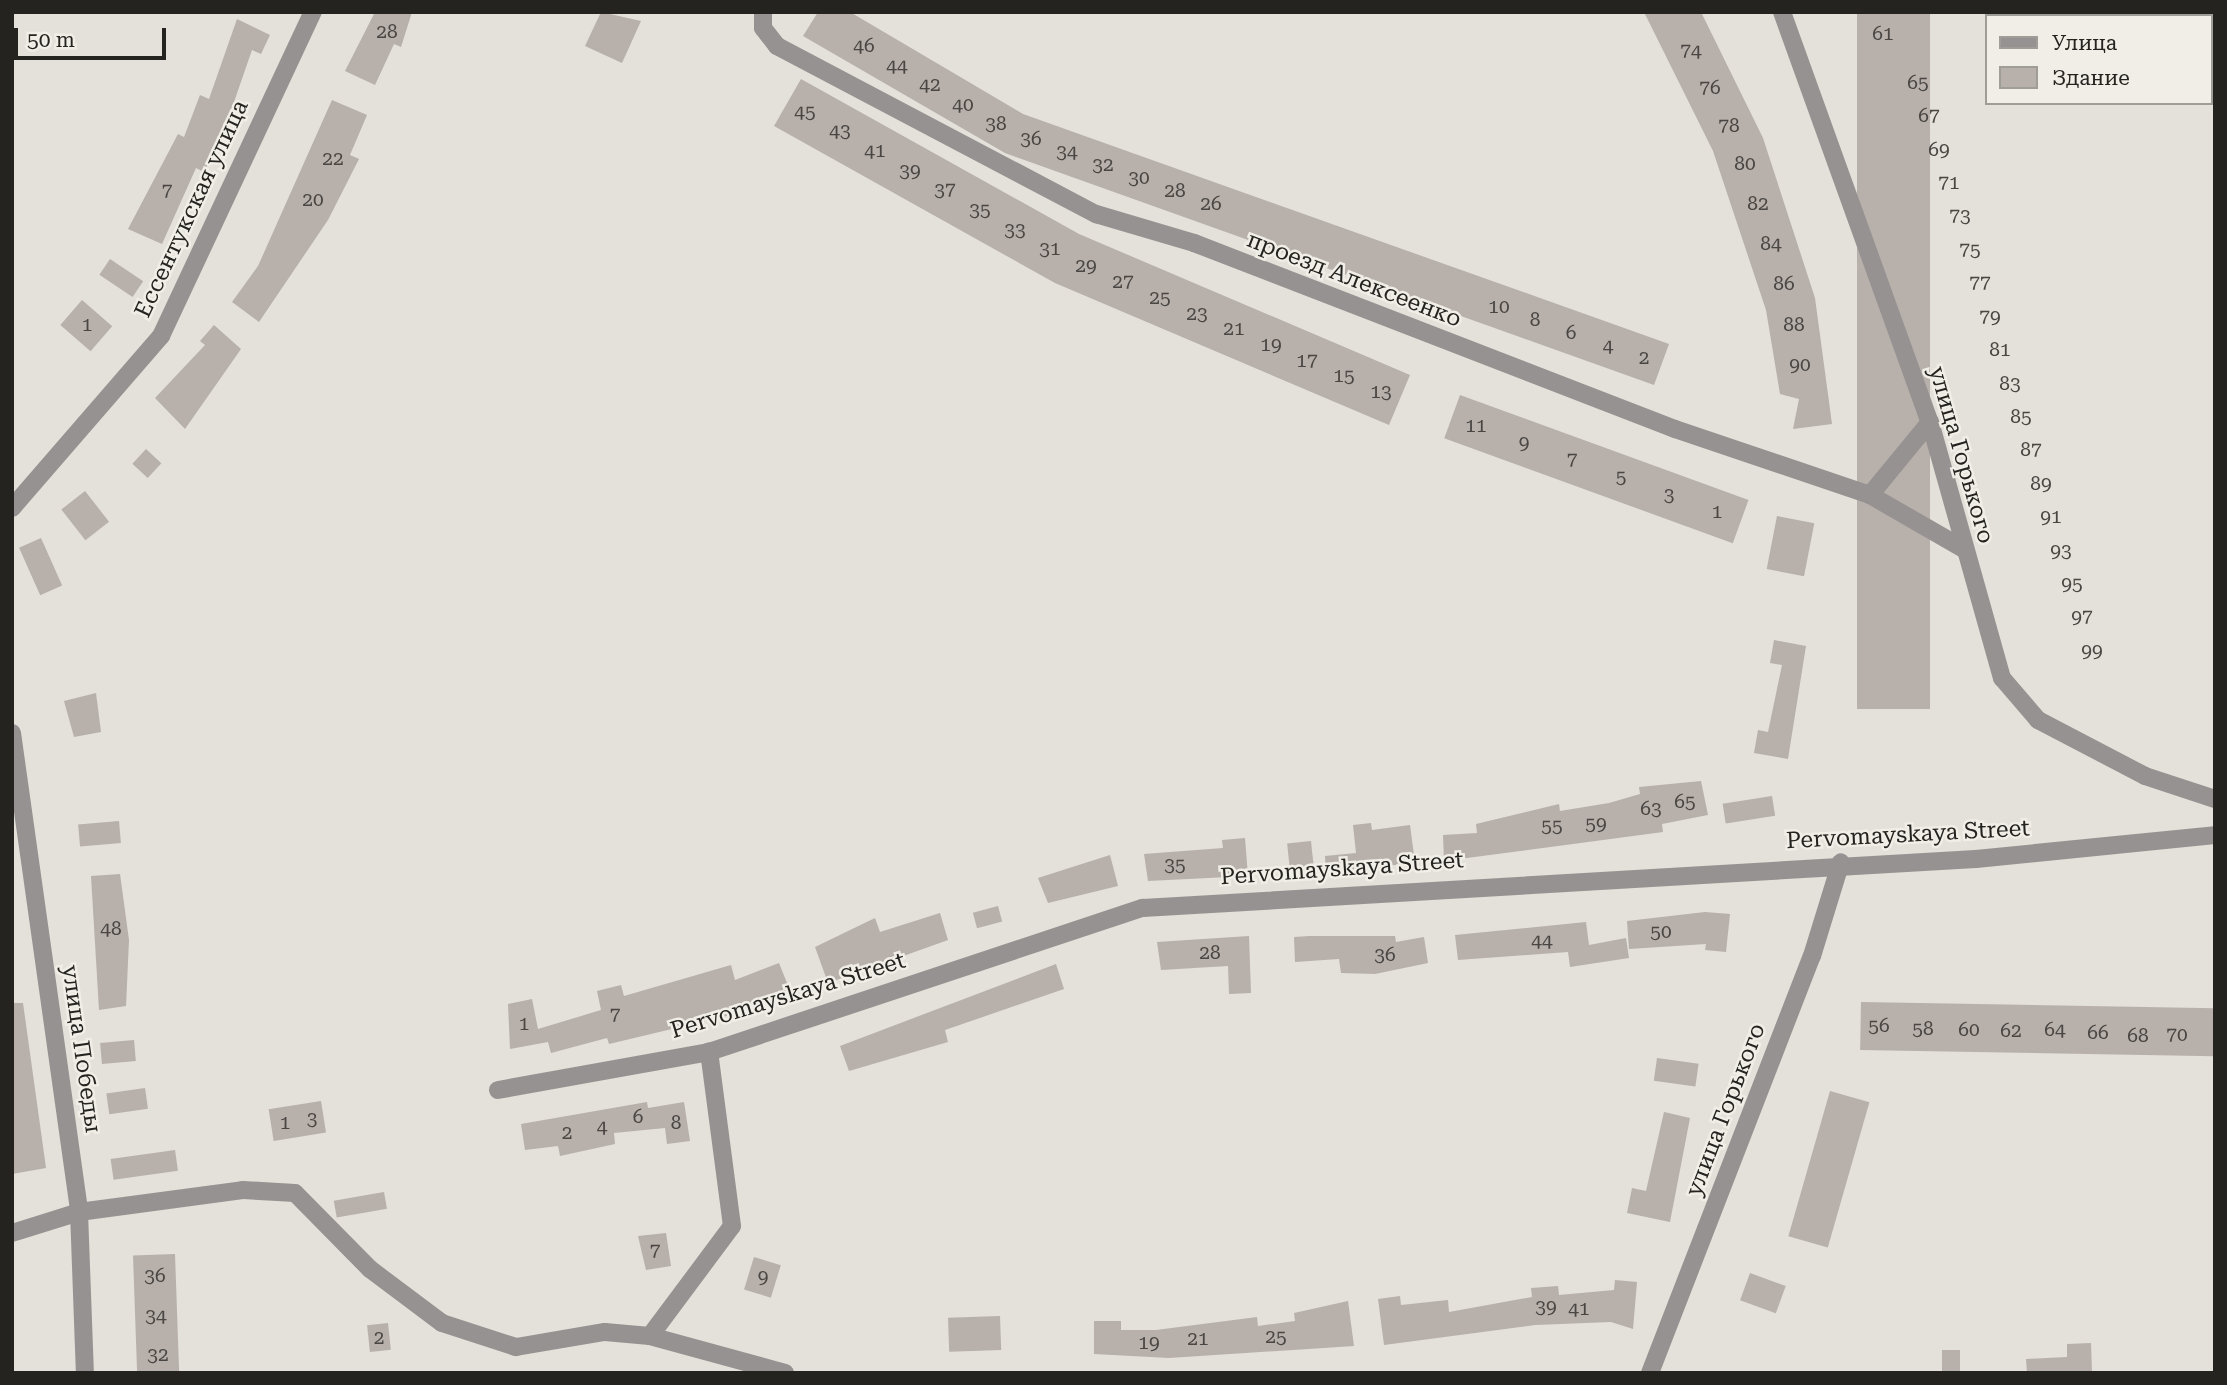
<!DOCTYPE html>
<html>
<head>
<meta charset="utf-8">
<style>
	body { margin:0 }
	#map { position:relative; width:2227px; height:1385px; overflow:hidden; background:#e3e1d9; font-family:"Roboto Serif",serif }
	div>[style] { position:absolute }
	.building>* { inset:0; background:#b8b0ab; transform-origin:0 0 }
	.minor>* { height:18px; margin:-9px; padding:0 9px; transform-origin:9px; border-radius:9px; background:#969291 }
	span { translate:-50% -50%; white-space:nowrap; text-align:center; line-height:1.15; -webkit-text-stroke:5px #f0eee6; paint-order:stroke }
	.number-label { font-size:19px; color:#494643 }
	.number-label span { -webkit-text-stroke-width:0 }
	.street-label { font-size:23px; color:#242320 }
	.frame { position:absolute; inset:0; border:14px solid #242320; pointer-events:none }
	.legend { position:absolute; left:1985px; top:14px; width:228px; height:91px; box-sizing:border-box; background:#f0eee6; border:2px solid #9e9d97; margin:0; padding:9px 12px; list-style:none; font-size:21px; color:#242320 }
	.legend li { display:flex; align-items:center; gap:14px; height:35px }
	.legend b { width:35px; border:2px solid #9e9d97 }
	.scale { position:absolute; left:14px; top:28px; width:152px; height:32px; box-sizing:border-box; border:4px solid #242320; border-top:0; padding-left:9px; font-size:21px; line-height:24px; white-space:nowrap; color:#242320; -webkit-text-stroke:5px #f0eee6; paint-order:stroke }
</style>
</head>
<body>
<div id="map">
	<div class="building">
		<div style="clip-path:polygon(375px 12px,412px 12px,401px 47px,394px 44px,375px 85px,345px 71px)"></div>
		<div style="clip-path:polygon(601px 12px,641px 21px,622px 63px,585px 46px)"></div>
		<div style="clip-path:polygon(818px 12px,850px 12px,1023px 114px,1669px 344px,1654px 385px,1005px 153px,803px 36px)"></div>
		<div style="clip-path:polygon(1644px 12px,1701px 12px,1763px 138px,1815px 298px,1832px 424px,1793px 429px,1799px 399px,1780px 394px,1766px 310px,1713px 151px)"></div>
		<div style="left:1857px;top:12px;width:73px;height:697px"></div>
		<div style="clip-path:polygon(237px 19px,270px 35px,261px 54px,252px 50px,225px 128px,204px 172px,196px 168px,162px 244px,128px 229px,178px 134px,184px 137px,200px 95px,209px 99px)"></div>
		<div style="clip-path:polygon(801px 79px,1079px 234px,1410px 375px,1389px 425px,1055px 283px,774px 126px)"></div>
		<div style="clip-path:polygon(332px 100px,367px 115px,350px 155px,359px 159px,328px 220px,259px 322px,232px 302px,258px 266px)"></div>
		<div style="left:110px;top:259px;width:40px;height:19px;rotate:34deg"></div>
		<div style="left:82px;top:300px;width:40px;height:33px;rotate:41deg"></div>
		<div style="clip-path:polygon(214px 325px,241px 349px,185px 429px,155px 398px,205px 345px,200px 341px)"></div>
		<div style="left:1460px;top:395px;width:307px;height:46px;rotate:20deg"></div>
		<div style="left:146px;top:449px;width:21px;height:20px;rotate:43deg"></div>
		<div style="left:85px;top:491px;width:39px;height:30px;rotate:52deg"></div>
		<div style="left:1777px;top:516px;width:38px;height:54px;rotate:11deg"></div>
		<div style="left:41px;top:538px;width:52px;height:24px;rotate:66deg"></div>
		<div style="clip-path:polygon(1774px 640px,1806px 646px,1788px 759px,1754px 753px,1758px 730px,1768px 732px,1782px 665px,1770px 663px)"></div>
		<div style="clip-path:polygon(96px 693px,101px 732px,74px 737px,64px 701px)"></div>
		<div style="clip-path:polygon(1701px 781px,1708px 815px,1662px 824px,1663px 832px,1444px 861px,1443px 835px,1477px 833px,1476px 824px,1559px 804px,1560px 811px,1609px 803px,1640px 794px,1639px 787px)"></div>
		<div style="left:1772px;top:796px;width:20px;height:50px;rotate:81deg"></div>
		<div style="left:119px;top:821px;width:22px;height:41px;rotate:85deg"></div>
		<div style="clip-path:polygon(1371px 823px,1372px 830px,1410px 825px,1415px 863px,1326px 872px,1325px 856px,1356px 853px,1353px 825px)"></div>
		<div style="clip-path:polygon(1245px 838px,1248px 876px,1148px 881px,1144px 854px,1223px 848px,1222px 840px)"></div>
		<div style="left:1311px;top:841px;width:30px;height:24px;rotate:84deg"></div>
		<div style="clip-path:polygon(1110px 855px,1118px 886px,1048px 903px,1038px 878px)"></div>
		<div style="clip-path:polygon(120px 874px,129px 940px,126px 1006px,99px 1010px,91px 876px)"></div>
		<div style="left:998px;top:906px;width:16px;height:26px;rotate:75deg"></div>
		<div style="clip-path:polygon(1705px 912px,1730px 914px,1726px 952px,1705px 950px,1706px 944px,1629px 949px,1627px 921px)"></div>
		<div style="clip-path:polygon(940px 913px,948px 940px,828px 983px,815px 947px,875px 918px,880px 932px)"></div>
		<div style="clip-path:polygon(1586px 922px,1589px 945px,1626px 938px,1629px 958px,1570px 967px,1568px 952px,1458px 960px,1455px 935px)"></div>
		<div style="clip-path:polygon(1249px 936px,1251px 993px,1229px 994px,1228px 966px,1161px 970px,1157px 942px)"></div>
		<div style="clip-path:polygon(1309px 936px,1395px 936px,1396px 942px,1424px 937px,1428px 963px,1375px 974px,1341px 973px,1339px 959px,1295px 962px,1294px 937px)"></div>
		<div style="clip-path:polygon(779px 963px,791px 993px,739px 1013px,609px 1044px,607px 1038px,551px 1053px,548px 1042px,510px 1049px,508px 1004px,532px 999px,538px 1029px,601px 1010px,597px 991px,621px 985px,624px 996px,731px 965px,735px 980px)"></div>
		<div style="clip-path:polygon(1056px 964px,1064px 989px,945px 1030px,948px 1042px,849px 1071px,840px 1046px)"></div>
		<div style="left:1861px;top:1002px;width:354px;height:48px;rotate:1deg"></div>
		<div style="clip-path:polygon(12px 1003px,23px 1003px,46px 1168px,12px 1174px)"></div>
		<div style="left:134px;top:1040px;width:21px;height:34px;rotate:85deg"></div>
		<div style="left:1657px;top:1058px;width:42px;height:23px;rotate:8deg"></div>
		<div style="left:145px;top:1088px;width:21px;height:39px;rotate:82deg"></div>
		<div style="left:1830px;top:1091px;width:41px;height:151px;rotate:16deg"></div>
		<div style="left:321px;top:1101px;width:32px;height:53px;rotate:81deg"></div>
		<div style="clip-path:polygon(647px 1102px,648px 1108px,684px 1102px,690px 1141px,667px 1144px,665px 1128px,614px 1133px,615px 1144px,560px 1156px,558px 1146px,525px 1150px,521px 1124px)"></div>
		<div style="clip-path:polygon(1664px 1112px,1690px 1118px,1670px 1222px,1627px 1213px,1632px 1188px,1646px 1191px)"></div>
		<div style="left:175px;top:1150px;width:21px;height:65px;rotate:82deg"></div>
		<div style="left:384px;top:1192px;width:17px;height:51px;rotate:80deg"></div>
		<div style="clip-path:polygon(666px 1233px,671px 1266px,646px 1270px,638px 1236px)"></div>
		<div style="left:175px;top:1254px;width:119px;height:42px;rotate:88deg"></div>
		<div style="left:754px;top:1257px;width:28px;height:34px;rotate:17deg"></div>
		<div style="left:1750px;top:1273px;width:38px;height:29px;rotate:20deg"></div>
		<div style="clip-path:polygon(1615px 1280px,1637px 1282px,1633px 1329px,1611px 1322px,1535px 1325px,1384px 1345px,1378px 1299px,1400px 1296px,1401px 1305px,1448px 1300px,1449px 1312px,1532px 1297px,1531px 1288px,1558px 1286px,1559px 1295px,1614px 1290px)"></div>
		<div style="clip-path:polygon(1348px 1301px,1354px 1346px,1169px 1358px,1094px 1354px,1094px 1321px,1121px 1321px,1121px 1330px,1156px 1330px,1257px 1317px,1258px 1326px,1295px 1321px,1294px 1313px)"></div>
		<div style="left:1000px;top:1316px;width:34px;height:52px;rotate:88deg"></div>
		<div style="left:388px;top:1323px;width:27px;height:21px;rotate:84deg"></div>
		<div style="clip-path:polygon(2091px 1343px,2092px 1373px,2027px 1373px,2026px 1359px,2067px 1357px,2067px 1344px)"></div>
		<div style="left:1942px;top:1350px;width:18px;height:23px"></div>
	</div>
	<div class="minor">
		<div style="left:763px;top:12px;width:16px;rotate:90deg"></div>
		<div style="left:763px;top:28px;width:23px;rotate:52deg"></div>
		<div style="left:777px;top:46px;width:361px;rotate:27.8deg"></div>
		<div style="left:1096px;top:214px;width:102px;rotate:16.5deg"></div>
		<div style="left:1194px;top:243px;width:516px;rotate:21.14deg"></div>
		<div style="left:1675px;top:429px;width:206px;rotate:18.7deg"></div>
		<div style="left:1870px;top:495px;width:106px;rotate:29.9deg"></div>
		<div style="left:1782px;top:12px;width:436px;rotate:70.2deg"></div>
		<div style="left:1930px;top:422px;width:266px;rotate:74.3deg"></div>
		<div style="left:2002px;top:678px;width:55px;rotate:49.4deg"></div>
		<div style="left:2038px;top:720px;width:121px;rotate:27.6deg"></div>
		<div style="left:2145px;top:776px;width:74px;rotate:18.2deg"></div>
		<div style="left:1870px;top:495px;width:94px;rotate:-50.6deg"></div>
		<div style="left:12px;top:508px;width:228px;rotate:-49.1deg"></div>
		<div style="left:161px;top:336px;width:358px;rotate:-64.9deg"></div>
		<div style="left:12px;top:733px;width:484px;rotate:82deg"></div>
		<div style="left:79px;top:1212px;width:161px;rotate:87.9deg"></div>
		<div style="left:498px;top:1090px;width:214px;rotate:-10.2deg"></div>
		<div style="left:709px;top:1052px;width:457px;rotate:-18.4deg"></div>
		<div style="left:1143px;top:908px;width:834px;rotate:-3.37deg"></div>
		<div style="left:1976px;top:859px;width:240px;rotate:-5.7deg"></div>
		<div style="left:12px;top:1233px;width:70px;rotate:-17.4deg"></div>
		<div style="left:79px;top:1212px;width:165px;rotate:-7.6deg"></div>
		<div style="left:243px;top:1190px;width:52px;rotate:3.3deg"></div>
		<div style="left:295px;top:1193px;width:107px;rotate:45.4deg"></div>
		<div style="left:370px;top:1269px;width:90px;rotate:36.9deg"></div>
		<div style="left:442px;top:1323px;width:78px;rotate:18deg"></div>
		<div style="left:516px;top:1347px;width:90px;rotate:-9.6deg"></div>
		<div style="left:605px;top:1332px;width:45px;rotate:5.1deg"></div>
		<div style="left:650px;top:1336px;width:140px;rotate:15.3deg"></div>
		<div style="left:650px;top:1336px;width:137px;rotate:-53.3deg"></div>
		<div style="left:732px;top:1226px;width:176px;rotate:-97.5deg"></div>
		<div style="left:1650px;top:1373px;width:447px;rotate:-68.8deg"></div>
		<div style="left:1812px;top:956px;width:98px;rotate:-72.9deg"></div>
	</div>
	<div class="number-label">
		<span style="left:387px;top:32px">28</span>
		<span style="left:1883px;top:34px">61</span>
		<span style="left:864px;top:46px">46</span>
		<span style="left:1691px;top:51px">74</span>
		<span style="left:897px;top:66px">44</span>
		<span style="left:1918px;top:83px">65</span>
		<span style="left:930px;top:85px">42</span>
		<span style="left:1710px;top:88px">76</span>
		<span style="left:963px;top:105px">40</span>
		<span style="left:805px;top:112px">45</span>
		<span style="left:1929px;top:116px">67</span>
		<span style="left:996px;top:124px">38</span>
		<span style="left:1729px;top:126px">78</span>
		<span style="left:840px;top:131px">43</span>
		<span style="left:1031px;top:139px">36</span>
		<span style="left:1939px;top:150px">69</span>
		<span style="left:875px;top:151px">41</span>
		<span style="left:1067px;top:152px">34</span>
		<span style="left:333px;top:159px">22</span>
		<span style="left:1745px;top:164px">80</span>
		<span style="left:1103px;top:165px">32</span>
		<span style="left:910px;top:171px">39</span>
		<span style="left:1139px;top:178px">30</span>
		<span style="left:1949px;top:183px">71</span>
		<span style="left:945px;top:190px">37</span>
		<span style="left:167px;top:191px">7</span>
		<span style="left:1175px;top:191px">28</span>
		<span style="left:313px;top:200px">20</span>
		<span style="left:1211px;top:204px">26</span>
		<span style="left:1758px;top:204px">82</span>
		<span style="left:980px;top:210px">35</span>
		<span style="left:1960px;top:216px">73</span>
		<span style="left:1015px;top:230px">33</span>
		<span style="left:1771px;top:244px">84</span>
		<span style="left:1050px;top:249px">31</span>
		<span style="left:1970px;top:250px">75</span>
		<span style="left:1086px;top:266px">29</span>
		<span style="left:1123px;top:282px">27</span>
		<span style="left:1980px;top:283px">77</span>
		<span style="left:1784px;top:284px">86</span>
		<span style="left:1160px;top:298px">25</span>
		<span style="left:1499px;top:307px">10</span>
		<span style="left:1197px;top:314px">23</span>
		<span style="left:1990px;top:317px">79</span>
		<span style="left:1535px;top:320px">8</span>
		<span style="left:87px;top:325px">1</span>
		<span style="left:1794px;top:325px">88</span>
		<span style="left:1234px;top:329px">21</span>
		<span style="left:1571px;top:333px">6</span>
		<span style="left:1271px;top:345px">19</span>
		<span style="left:1608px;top:346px">4</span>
		<span style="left:2000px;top:350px">81</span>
		<span style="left:1644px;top:358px">2</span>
		<span style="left:1307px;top:361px">17</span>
		<span style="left:1800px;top:365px">90</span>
		<span style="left:1344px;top:376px">15</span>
		<span style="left:2010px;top:384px">83</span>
		<span style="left:1381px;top:392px">13</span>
		<span style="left:2021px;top:417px">85</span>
		<span style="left:1476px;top:426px">11</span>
		<span style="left:1524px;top:443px">9</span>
		<span style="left:2031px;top:450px">87</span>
		<span style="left:1572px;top:460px">7</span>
		<span style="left:1621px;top:477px">5</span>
		<span style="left:2041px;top:484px">89</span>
		<span style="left:1669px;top:495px">3</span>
		<span style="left:1717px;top:512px">1</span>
		<span style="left:2051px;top:517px">91</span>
		<span style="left:2061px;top:551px">93</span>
		<span style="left:2072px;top:584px">95</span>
		<span style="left:2082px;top:617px">97</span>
		<span style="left:2092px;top:651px">99</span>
		<span style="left:1685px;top:802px">65</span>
		<span style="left:1651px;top:809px">63</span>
		<span style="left:1596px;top:824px">59</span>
		<span style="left:1552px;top:826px">55</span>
		<span style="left:1175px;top:865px">35</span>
		<span style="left:111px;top:929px">48</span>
		<span style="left:1661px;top:932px">50</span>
		<span style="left:1542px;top:941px">44</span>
		<span style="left:1210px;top:953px">28</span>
		<span style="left:1385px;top:955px">36</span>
		<span style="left:615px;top:1015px">7</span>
		<span style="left:524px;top:1024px">1</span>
		<span style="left:1879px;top:1026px">56</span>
		<span style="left:1923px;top:1029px">58</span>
		<span style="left:1969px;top:1030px">60</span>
		<span style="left:2055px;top:1030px">64</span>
		<span style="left:2011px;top:1031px">62</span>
		<span style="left:2098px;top:1033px">66</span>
		<span style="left:2177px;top:1035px">70</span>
		<span style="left:2138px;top:1036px">68</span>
		<span style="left:638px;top:1117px">6</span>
		<span style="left:312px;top:1119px">3</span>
		<span style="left:285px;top:1123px">1</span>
		<span style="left:676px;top:1123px">8</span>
		<span style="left:602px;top:1127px">4</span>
		<span style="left:567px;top:1133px">2</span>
		<span style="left:655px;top:1251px">7</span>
		<span style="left:155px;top:1276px">36</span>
		<span style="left:763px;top:1277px">9</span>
		<span style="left:1546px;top:1307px">39</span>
		<span style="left:1579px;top:1309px">41</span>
		<span style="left:156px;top:1316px">34</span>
		<span style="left:1276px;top:1337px">25</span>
		<span style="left:379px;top:1338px">2</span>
		<span style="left:1198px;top:1339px">21</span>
		<span style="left:1149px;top:1343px">19</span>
		<span style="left:158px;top:1355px">32</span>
	</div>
	<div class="street-label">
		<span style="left:192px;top:209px;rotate:-65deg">Ессентукская улица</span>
		<span style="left:1354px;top:280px;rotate:21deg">проезд Алексеенко</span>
		<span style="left:1961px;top:455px;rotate:74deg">улица Горького</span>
		<span style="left:1908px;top:835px;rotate:-3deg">Pervomayskaya Street</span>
		<span style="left:1342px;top:869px;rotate:-4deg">Pervomayskaya Street</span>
		<span style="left:788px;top:996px;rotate:-17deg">Pervomayskaya Street</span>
		<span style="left:81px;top:1049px;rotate:82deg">улица Победы</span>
		<span style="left:1726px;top:1110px;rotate:-69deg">улица Горького</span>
	</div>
	<div class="frame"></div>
	<ul class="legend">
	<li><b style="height:9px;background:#969291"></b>Улица</li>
	<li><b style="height:19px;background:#b8b0ab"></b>Здание</li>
	</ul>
	<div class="scale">50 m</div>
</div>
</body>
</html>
